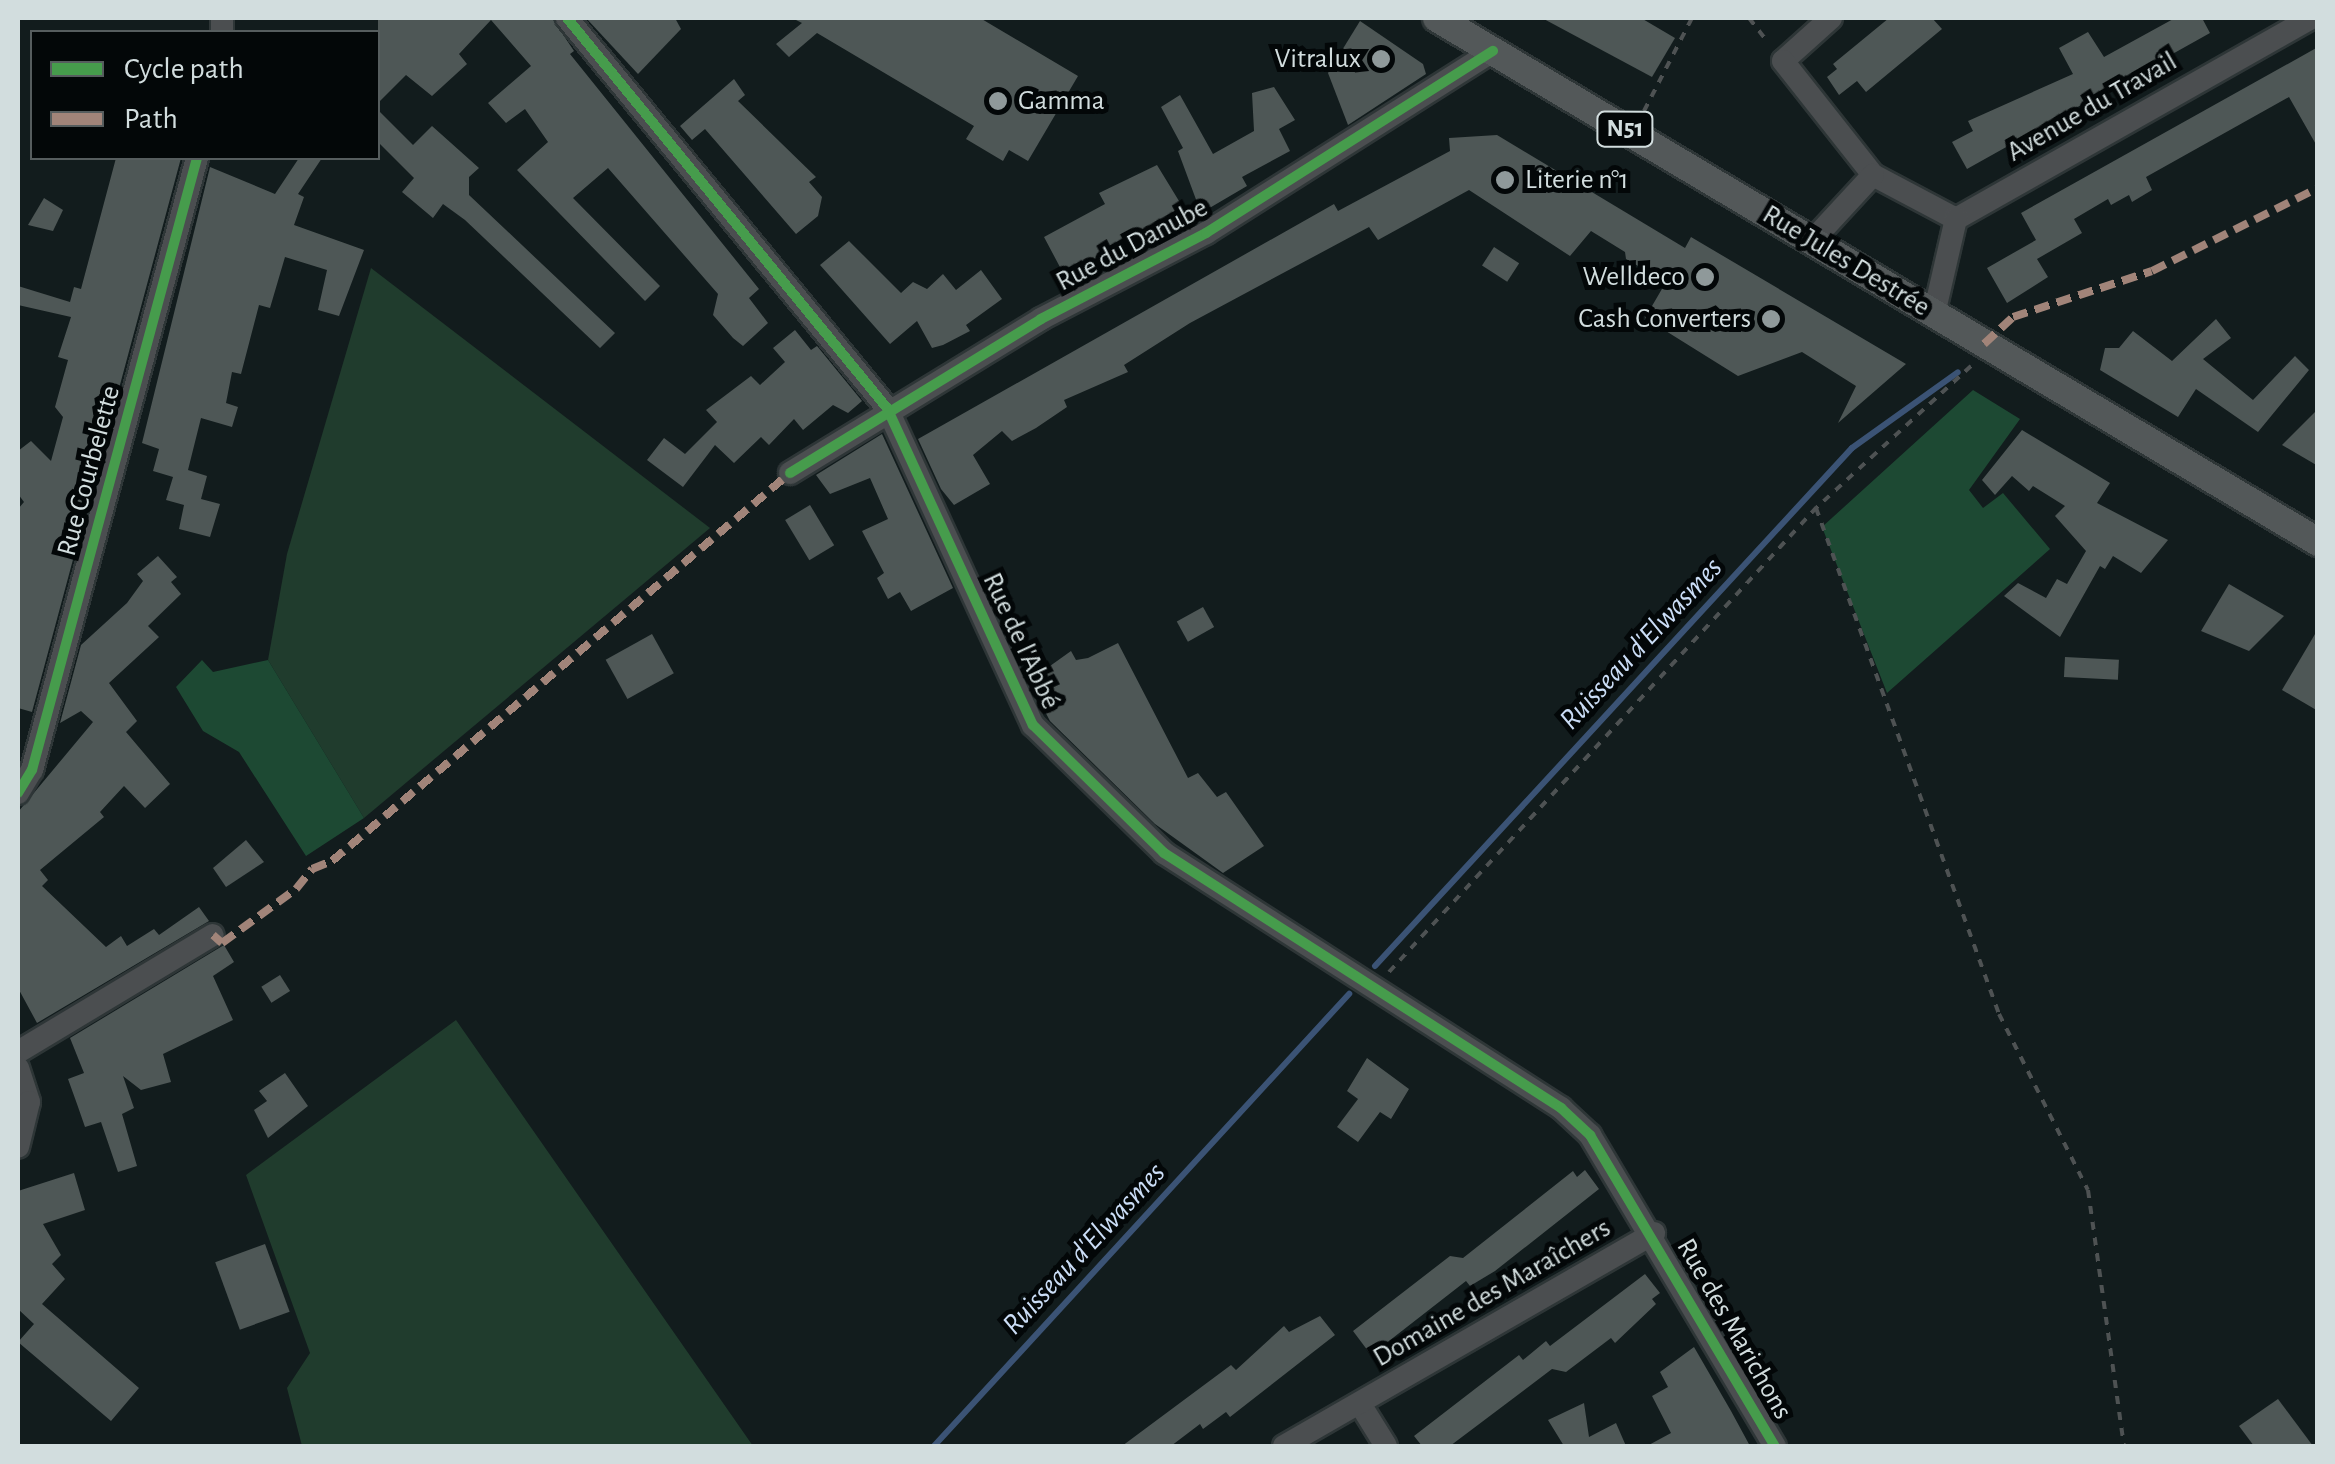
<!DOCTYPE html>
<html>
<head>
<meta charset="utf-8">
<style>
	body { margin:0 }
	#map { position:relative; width:2335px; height:1464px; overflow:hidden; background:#121c1d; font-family:"Alegreya Sans",sans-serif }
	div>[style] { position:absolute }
	.green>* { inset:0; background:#203c2d }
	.forest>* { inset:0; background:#1d4933 }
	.stream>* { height:6px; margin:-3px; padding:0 3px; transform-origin:3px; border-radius:3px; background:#3b5375 }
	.building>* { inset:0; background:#4e5756; transform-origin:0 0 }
	.path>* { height:4px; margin-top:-2px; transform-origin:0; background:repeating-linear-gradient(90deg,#4e5253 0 8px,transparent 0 16px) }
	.roads { filter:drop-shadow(2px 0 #2e3637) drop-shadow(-2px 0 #2e3637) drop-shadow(0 2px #2e3637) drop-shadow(0 -2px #2e3637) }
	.minor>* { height:22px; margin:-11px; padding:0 11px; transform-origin:11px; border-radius:11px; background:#4b4e50 }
	.major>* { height:28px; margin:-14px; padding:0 14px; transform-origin:14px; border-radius:14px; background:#535859 }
	.quiet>* { height:8px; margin-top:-4px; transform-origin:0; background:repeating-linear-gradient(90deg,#a18479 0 15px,transparent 0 23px) }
	.cycleway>* { height:10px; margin:-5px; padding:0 5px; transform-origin:5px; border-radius:5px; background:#469c4c }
	.dots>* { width:28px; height:28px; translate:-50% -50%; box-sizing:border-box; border:5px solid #030708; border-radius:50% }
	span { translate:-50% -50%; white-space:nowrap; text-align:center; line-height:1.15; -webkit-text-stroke:10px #030708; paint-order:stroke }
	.shield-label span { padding:2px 8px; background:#030708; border:2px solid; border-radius:8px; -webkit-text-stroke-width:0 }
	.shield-label { font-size:25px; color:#d2ddde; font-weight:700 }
	.poi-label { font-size:28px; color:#d2ddde }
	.right { translate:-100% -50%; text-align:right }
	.left { translate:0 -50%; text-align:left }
	.street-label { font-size:28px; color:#d2ddde }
	.water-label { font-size:30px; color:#cbddf6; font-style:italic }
	.frame { position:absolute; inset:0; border:20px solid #d2ddde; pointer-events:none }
	.legend { position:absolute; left:30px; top:30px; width:350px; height:130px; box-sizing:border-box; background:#030708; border:2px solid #565d5e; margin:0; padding:12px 18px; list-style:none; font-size:30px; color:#d2ddde }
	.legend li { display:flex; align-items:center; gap:20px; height:50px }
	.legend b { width:50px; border:2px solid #565d5e }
</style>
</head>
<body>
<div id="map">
	<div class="green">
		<div style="clip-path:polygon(371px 268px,710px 528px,364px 818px,268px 660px,287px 554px)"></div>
		<div style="clip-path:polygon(456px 1020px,753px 1446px,302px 1446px,287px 1388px,310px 1353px,246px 1175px)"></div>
	</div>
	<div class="forest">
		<div style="clip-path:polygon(1973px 390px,2020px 419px,1969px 490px,1983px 508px,2003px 493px,2050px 549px,1887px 693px,1822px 527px)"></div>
		<div style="clip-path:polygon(202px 660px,213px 672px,268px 660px,364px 818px,306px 856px,239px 752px,203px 731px,176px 687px)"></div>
	</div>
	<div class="stream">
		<div style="left:1375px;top:966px;width:704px;rotate:-47.36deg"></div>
		<div style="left:1852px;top:448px;width:130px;rotate:-35.6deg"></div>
		<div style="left:934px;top:1446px;width:614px;rotate:-47.44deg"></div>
	</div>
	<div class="building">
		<div style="clip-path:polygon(378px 18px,552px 18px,574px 51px,570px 54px,759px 289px,749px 298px,768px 323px,743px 346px,733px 338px,713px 315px,718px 294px,608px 168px,573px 198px,660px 286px,645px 301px,517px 170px,548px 142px,525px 109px,506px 123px,488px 103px,531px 66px,491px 20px,459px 54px,467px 64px,432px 96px,406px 75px,378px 103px)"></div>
		<div style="clip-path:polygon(586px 18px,675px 18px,681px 29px,638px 74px)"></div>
		<div style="clip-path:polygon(792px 18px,980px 18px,1078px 76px,1028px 161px,1009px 150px,1003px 161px,966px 139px,974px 126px,817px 33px,789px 57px,776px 44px,802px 23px)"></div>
		<div style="clip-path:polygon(1542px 18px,1641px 18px,1675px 38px,1652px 77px)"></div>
		<div style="clip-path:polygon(1889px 18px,1932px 18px,1942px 29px,1866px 92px,1857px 81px,1839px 95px,1827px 77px,1837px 69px,1833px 64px)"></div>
		<div style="clip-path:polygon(2175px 18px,2202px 18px,2210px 33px,1967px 169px,1952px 142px,1973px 131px,1968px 121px,2073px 74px,2059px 48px,2088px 32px,2104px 57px)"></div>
		<div style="clip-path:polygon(1360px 21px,1423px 64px,1426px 74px,1348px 125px,1328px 73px)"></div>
		<div style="clip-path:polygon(2318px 47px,2318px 148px,2289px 97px,2146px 177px,2152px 190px,2132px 202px,2129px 195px,2111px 205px,2108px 199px,2074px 219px,2082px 233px,2037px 259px,2048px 277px,2007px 303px,1987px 268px,2036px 240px,2021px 213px)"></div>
		<div style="clip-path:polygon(734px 79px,745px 95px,738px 101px,816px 177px,809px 182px,822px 197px,818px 216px,796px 234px,705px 129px,692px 140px,680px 126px)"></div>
		<div style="clip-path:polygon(1274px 87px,1295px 120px,1279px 129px,1290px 151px,1242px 177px,1247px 186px,1201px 213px,1178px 151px,1183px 148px,1161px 107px,1180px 95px,1213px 154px,1254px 131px,1252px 93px)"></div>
		<div style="clip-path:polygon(378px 110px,413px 145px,432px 126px,479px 168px,469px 177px,469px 195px,615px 333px,600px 348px,465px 220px,443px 204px,433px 218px,402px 192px,414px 178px,378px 142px)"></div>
		<div style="clip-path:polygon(1497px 135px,1685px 248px,1691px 237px,1906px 364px,1838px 423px,1856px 386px,1802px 352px,1738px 376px,1645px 318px,1666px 282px,1626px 259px,1625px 252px,1591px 231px,1570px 256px,1469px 190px,1378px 240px,1369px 227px,1190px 323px,1124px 365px,1128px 372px,1064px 400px,1067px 407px,1036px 428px,1012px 441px,1002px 431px,973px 455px,990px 484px,954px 505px,941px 489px,918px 439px,1334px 204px,1338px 211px,1450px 151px,1449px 138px)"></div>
		<div style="clip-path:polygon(116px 158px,181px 158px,32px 712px,18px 708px,18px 509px,24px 502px,18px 494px,18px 451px,31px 441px,51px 461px,63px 417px,55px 407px,68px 360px,58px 357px,71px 317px,18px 305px,18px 286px,70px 302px,74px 287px,81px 289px)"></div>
		<div style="clip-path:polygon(299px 158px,322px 158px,298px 194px,304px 197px,294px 225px,364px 250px,339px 316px,318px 310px,327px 270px,285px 257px,270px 308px,259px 305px,241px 374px,232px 372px,226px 403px,238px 407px,232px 427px,201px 418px,188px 470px,207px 476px,201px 499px,220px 504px,210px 537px,179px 529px,184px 505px,166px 500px,173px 477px,153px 471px,159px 449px,142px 443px,210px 167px,275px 194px)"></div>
		<div style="clip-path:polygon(1157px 165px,1190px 219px,1070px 286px,1044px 237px,1105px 204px,1099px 193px)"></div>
		<div style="clip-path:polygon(44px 198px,63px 210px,53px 231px,28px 225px)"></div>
		<div style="clip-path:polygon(849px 241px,901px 293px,913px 282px,927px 289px,943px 274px,956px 290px,981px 270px,1002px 299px,966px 325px,970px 331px,943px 345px,932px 348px,917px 321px,890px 344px,820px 265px)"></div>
		<div style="left:1494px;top:247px;width:30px;height:22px;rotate:33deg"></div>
		<div style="clip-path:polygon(2216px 319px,2231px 338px,2203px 359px,2253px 400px,2295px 356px,2309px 370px,2258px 432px,2196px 389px,2178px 417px,2100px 370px,2105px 348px,2119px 348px,2133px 331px,2172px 361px)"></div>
		<div style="clip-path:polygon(795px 330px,811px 350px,817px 346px,862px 401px,848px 413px,833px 405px,803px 430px,794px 419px,769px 445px,761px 437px,734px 463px,715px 445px,683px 487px,647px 460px,664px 438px,685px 454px,717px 422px,706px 410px,751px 376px,760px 385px,785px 362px,773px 348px)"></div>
		<div style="clip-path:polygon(2318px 409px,2318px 466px,2282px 445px)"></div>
		<div style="clip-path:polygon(2022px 430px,2110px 483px,2097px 503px,2168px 540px,2141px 573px,2113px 556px,2105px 569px,2100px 566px,2060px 637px,2004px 596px,2018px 583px,2046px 598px,2057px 579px,2067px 584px,2086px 551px,2055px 516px,2065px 506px,2033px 486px,2029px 491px,2012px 476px,1995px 495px,1982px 480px)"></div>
		<div style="clip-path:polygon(882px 434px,953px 588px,911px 611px,900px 592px,888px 599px,877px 578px,884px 573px,862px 531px,888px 519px,870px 478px,830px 494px,816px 475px)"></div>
		<div style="left:810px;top:505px;width:47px;height:29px;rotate:59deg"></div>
		<div style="clip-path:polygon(158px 556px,177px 577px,171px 582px,181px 594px,148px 626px,159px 637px,109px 683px,137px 721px,126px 732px,170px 784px,145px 808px,124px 786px,100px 812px,104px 817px,40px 870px,48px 880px,42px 886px,106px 947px,121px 936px,127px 946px,154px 929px,159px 935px,199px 907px,209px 921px,37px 1023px,18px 988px,18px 812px,93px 722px,81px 711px,60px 723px,81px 645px,127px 603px,143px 581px,137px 574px)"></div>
		<div style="clip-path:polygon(2229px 584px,2284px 616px,2249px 651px,2201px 631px)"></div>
		<div style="left:1203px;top:607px;width:23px;height:30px;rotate:61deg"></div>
		<div style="clip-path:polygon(2318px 629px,2318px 711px,2282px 690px)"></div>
		<div style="left:652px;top:634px;width:45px;height:53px;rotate:61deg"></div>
		<div style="clip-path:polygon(1118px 643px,1188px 778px,1198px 773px,1217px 797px,1226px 792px,1264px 846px,1223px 873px,1155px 824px,1050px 721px,1029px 681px,1071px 651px,1076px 660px,1088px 658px)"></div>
		<div style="left:2065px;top:657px;width:54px;height:20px;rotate:3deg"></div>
		<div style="clip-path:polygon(246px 840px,264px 862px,226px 887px,213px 868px)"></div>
		<div style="clip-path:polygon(224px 945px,234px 962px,213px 976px,233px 1020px,163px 1054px,171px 1082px,141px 1090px,123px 1076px,134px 1108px,122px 1114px,137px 1166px,118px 1172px,101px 1122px,85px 1127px,77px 1104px,68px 1079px,84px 1073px,70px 1038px)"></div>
		<div style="left:280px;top:975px;width:19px;height:22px;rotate:58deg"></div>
		<div style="clip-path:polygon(1367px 1058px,1409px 1089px,1391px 1119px,1380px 1112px,1358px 1142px,1337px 1127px,1358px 1099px,1347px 1091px)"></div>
		<div style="clip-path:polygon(285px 1073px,308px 1106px,268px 1138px,254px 1110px,267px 1101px,259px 1091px)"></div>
		<div style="clip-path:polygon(1585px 1170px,1599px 1189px,1495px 1271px,1470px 1286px,1466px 1281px,1371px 1355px,1353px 1331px,1450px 1256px,1463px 1258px,1573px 1171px,1577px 1177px)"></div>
		<div style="clip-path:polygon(74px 1173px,85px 1210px,43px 1224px,61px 1255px,52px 1264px,65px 1279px,42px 1304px,139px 1388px,111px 1421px,18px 1342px,34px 1324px,18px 1309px,18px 1191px)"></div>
		<div style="left:265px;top:1244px;width:72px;height:53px;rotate:70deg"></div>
		<div style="clip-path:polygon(1645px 1274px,1660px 1293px,1652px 1299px,1656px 1304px,1615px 1343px,1611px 1338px,1566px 1372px,1552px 1369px,1450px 1446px,1422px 1446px,1414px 1436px,1519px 1355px,1523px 1360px,1546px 1341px,1550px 1346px)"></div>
		<div style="clip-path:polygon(1320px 1316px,1335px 1335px,1230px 1417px,1226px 1412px,1203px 1429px,1200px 1424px,1171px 1446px,1122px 1446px,1231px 1365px,1236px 1370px,1284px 1326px,1289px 1332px)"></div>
		<div style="clip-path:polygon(1694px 1347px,1731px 1411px,1750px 1446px,1647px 1446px,1671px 1433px,1652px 1396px,1668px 1387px,1660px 1372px)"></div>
		<div style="clip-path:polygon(2278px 1399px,2313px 1446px,2254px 1446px,2239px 1426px)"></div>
		<div style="clip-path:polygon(1584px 1403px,1589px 1437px,1616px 1423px,1626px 1446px,1564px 1446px,1548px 1420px)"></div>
	</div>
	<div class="path">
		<div style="left:1749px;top:18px;width:31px;rotate:52deg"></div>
		<div style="left:1644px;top:111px;width:105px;rotate:-62.7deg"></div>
		<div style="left:1971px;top:366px;width:210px;rotate:137.5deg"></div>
		<div style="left:1816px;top:508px;width:538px;rotate:70.12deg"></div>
		<div style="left:1999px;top:1014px;width:197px;rotate:63.2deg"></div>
		<div style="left:2088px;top:1190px;width:259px;rotate:82deg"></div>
		<div style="left:1389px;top:972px;width:631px;rotate:-47.38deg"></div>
	</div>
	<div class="roads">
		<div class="minor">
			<div style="left:222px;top:18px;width:14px;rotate:90deg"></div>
			<div style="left:567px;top:18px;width:504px;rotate:50.63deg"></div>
			<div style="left:887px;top:408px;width:349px;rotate:65.3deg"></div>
			<div style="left:1033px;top:725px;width:183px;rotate:44.3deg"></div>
			<div style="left:1164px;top:853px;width:472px;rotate:32.7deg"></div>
			<div style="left:1561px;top:1108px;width:40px;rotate:43deg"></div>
			<div style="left:1590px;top:1135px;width:362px;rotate:59.3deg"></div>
			<div style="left:1831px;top:18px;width:64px;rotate:138.1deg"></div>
			<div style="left:1783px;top:61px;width:145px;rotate:51.7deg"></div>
			<div style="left:1873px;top:175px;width:94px;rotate:27.9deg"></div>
			<div style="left:1956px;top:219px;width:408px;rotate:-29.5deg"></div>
			<div style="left:1812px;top:241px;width:90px;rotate:-47.3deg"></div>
			<div style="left:1934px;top:314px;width:98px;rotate:-77deg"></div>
			<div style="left:790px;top:473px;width:294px;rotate:-31.5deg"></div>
			<div style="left:1041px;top:319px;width:186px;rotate:-27.5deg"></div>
			<div style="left:1206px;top:233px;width:340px;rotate:-32.4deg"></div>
			<div style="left:18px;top:793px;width:27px;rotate:-59deg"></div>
			<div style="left:32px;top:770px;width:634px;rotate:-74.91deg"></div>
			<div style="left:18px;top:1052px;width:227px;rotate:-31deg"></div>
			<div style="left:18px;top:1068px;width:36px;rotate:72deg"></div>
			<div style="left:29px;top:1102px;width:46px;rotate:103.7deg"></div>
			<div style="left:1360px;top:1404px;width:49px;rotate:58.2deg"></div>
			<div style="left:1284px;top:1446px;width:427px;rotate:-29.9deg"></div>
		</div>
		<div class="major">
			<div style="left:1437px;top:18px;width:1025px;rotate:30.74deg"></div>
		</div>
	</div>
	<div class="quiet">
		<div style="left:1984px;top:344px;width:40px;rotate:-43deg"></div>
		<div style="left:2013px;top:317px;width:146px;rotate:-18.3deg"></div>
		<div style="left:2152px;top:271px;width:186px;rotate:-26.6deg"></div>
		<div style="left:213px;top:935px;width:12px;rotate:42deg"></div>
		<div style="left:222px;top:943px;width:92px;rotate:-36.1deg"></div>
		<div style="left:296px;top:889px;width:26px;rotate:-51deg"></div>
		<div style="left:312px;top:869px;width:22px;rotate:-22deg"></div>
		<div style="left:332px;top:861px;width:600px;rotate:-40.27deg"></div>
	</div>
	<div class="cycleway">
		<div style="left:567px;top:18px;width:504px;rotate:50.63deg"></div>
		<div style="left:887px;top:408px;width:349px;rotate:65.3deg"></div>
		<div style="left:1033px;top:725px;width:183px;rotate:44.3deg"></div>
		<div style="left:1164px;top:853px;width:472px;rotate:32.7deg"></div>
		<div style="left:1561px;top:1108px;width:40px;rotate:43deg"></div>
		<div style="left:1590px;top:1135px;width:362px;rotate:59.3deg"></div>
		<div style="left:790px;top:473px;width:294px;rotate:-31.5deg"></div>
		<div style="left:1041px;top:319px;width:186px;rotate:-27.5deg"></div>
		<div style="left:1206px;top:233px;width:340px;rotate:-32.4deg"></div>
		<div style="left:18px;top:793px;width:27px;rotate:-59deg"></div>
		<div style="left:32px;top:770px;width:634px;rotate:-74.91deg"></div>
	</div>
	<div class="dots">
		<div style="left:1381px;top:59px;background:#8f999a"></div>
		<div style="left:998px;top:101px;background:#8f999a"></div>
		<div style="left:1505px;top:180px;background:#8f999a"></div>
		<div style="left:1705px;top:277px;background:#8f999a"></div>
		<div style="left:1771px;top:319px;background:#8f999a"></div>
	</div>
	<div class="shield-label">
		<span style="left:1625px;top:129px">N51</span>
	</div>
	<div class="poi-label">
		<span class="right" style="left:1361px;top:59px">Vitralux</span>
		<span class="left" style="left:1018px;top:101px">Gamma</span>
		<span class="left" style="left:1525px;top:180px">Literie n°1</span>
		<span class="right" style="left:1685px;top:277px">Welldeco</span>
		<span class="right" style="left:1751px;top:319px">Cash Converters</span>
	</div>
	<div class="street-label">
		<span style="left:2092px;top:107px;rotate:-30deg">Avenue du Travail</span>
		<span style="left:1132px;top:245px;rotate:-28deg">Rue du Danube</span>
		<span style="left:1846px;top:261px;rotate:31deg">Rue Jules Destrée</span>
		<span style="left:89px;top:471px;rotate:-75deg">Rue Courbelette</span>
		<span style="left:1021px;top:641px;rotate:65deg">Rue de l'Abbé</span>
		<span style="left:1492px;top:1293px;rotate:-30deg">Domaine des Maraîchers</span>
		<span style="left:1734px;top:1329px;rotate:60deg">Rue des Marichons</span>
	</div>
	<div class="water-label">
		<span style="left:1641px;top:644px;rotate:-47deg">Ruisseau d'Elwasmes</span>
		<span style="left:1084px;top:1249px;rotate:-47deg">Ruisseau d'Elwasmes</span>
	</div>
	<div class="frame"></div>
	<ul class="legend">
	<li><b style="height:12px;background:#469c4c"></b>Cycle path</li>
	<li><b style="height:12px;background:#a18479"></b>Path</li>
	</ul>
</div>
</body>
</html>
